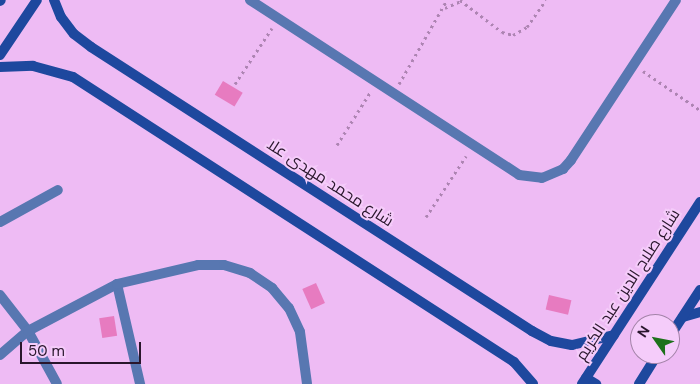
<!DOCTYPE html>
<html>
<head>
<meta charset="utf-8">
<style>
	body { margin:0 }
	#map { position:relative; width:700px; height:384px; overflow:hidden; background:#eebbf4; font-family:"DM Sans",Cairo,sans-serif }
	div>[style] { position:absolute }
	.building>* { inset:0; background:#e77bc0; transform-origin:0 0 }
	.path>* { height:3px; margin-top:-1.5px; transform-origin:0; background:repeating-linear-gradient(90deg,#ad84b2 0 2.5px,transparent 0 6.5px) }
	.street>* { height:10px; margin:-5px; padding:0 5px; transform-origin:5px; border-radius:5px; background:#5877b1 }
	.secondary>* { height:10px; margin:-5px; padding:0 5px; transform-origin:5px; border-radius:5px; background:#1e489e }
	span { translate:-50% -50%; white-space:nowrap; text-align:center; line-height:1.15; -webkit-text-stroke:4px #f5ccfa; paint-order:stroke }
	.street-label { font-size:16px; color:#29162c }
	.north { position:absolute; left:630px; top:314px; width:50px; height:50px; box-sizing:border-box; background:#f5ccfa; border:1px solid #a383a8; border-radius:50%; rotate:303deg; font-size:14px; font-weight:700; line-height:20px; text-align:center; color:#29162c }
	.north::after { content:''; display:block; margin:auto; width:18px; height:22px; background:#1d711a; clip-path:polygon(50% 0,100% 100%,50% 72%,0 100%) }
	.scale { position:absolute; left:20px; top:342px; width:121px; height:22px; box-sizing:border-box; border:2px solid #29162c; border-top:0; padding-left:6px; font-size:15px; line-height:18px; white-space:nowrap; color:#29162c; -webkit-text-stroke:4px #f5ccfa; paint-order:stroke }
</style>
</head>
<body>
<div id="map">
	<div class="building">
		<div style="left:223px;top:81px;width:23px;height:16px;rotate:31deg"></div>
		<div style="left:316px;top:283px;width:22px;height:15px;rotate:66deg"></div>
		<div style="left:549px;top:295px;width:23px;height:15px;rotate:13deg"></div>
		<div style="left:114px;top:316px;width:20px;height:15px;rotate:81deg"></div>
	</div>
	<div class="path">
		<div style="left:460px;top:0;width:53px;rotate:37.3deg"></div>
		<div style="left:502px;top:32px;width:11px;rotate:15deg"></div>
		<div style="left:513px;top:35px;width:16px;rotate:-30deg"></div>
		<div style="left:527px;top:27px;width:33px;rotate:-55deg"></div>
		<div style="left:445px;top:8px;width:17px;rotate:-24deg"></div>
		<div style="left:643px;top:71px;width:69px;rotate:34.4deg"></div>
		<div style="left:235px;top:84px;width:67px;rotate:-56.5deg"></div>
		<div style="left:399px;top:84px;width:97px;rotate:-60.3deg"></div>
		<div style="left:337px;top:145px;width:64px;rotate:-57.8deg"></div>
		<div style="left:426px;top:217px;width:73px;rotate:-56.7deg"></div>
	</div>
	<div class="street">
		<div style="left:250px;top:0;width:321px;rotate:33deg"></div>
		<div style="left:519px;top:175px;width:23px;rotate:7deg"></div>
		<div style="left:542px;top:178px;width:23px;rotate:-23deg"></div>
		<div style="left:563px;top:169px;width:12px;rotate:-48deg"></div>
		<div style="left:571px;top:160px;width:191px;rotate:-56.7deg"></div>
		<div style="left:0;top:222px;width:66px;rotate:-28.9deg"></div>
		<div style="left:117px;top:284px;width:103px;rotate:77deg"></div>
		<div style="left:0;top:295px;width:46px;rotate:52.1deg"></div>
		<div style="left:28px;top:331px;width:60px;rotate:61.3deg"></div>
		<div style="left:0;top:355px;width:37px;rotate:-41deg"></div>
		<div style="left:28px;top:331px;width:101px;rotate:-27.8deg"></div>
		<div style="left:117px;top:284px;width:83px;rotate:-13.2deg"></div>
		<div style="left:198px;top:265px;width:26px"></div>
		<div style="left:224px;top:265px;width:27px;rotate:17deg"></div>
		<div style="left:250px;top:273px;width:27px;rotate:34deg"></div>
		<div style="left:272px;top:288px;width:26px;rotate:50deg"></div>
		<div style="left:289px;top:308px;width:26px;rotate:65deg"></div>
		<div style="left:300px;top:332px;width:52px;rotate:82.3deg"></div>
	</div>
	<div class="secondary">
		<div style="left:54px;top:0;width:18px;rotate:68deg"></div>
		<div style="left:61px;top:17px;width:21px;rotate:53deg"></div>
		<div style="left:74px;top:34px;width:21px;rotate:37deg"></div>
		<div style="left:91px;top:47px;width:525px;rotate:32.78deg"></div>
		<div style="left:532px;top:331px;width:21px;rotate:28deg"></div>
		<div style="left:551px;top:341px;width:21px;rotate:11deg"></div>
		<div style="left:572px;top:345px;width:43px;rotate:-13.4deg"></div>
		<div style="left:0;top:1px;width:1px;rotate:-45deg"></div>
		<div style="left:0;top:55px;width:66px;rotate:-56.1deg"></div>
		<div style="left:0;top:67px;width:33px;rotate:-2deg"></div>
		<div style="left:33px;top:66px;width:41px;rotate:15.4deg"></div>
		<div style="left:73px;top:77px;width:525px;rotate:32.87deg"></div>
		<div style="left:514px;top:362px;width:29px;rotate:49deg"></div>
		<div style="left:683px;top:317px;width:18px;rotate:-16deg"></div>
		<div style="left:670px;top:336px;width:55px;rotate:-56.9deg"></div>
		<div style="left:586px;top:378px;width:12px;rotate:31deg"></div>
		<div style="left:582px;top:384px;width:217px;rotate:-57deg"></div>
		<div style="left:639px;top:384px;width:36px;rotate:-58deg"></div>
	</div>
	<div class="street-label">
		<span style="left:330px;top:183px;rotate:33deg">شارع محمد مهدى علا</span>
		<span style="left:628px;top:285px;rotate:-57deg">شارع صلاح الدين عبد الكريم</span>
	</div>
	<div class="north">N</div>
	<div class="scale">50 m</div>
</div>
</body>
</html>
